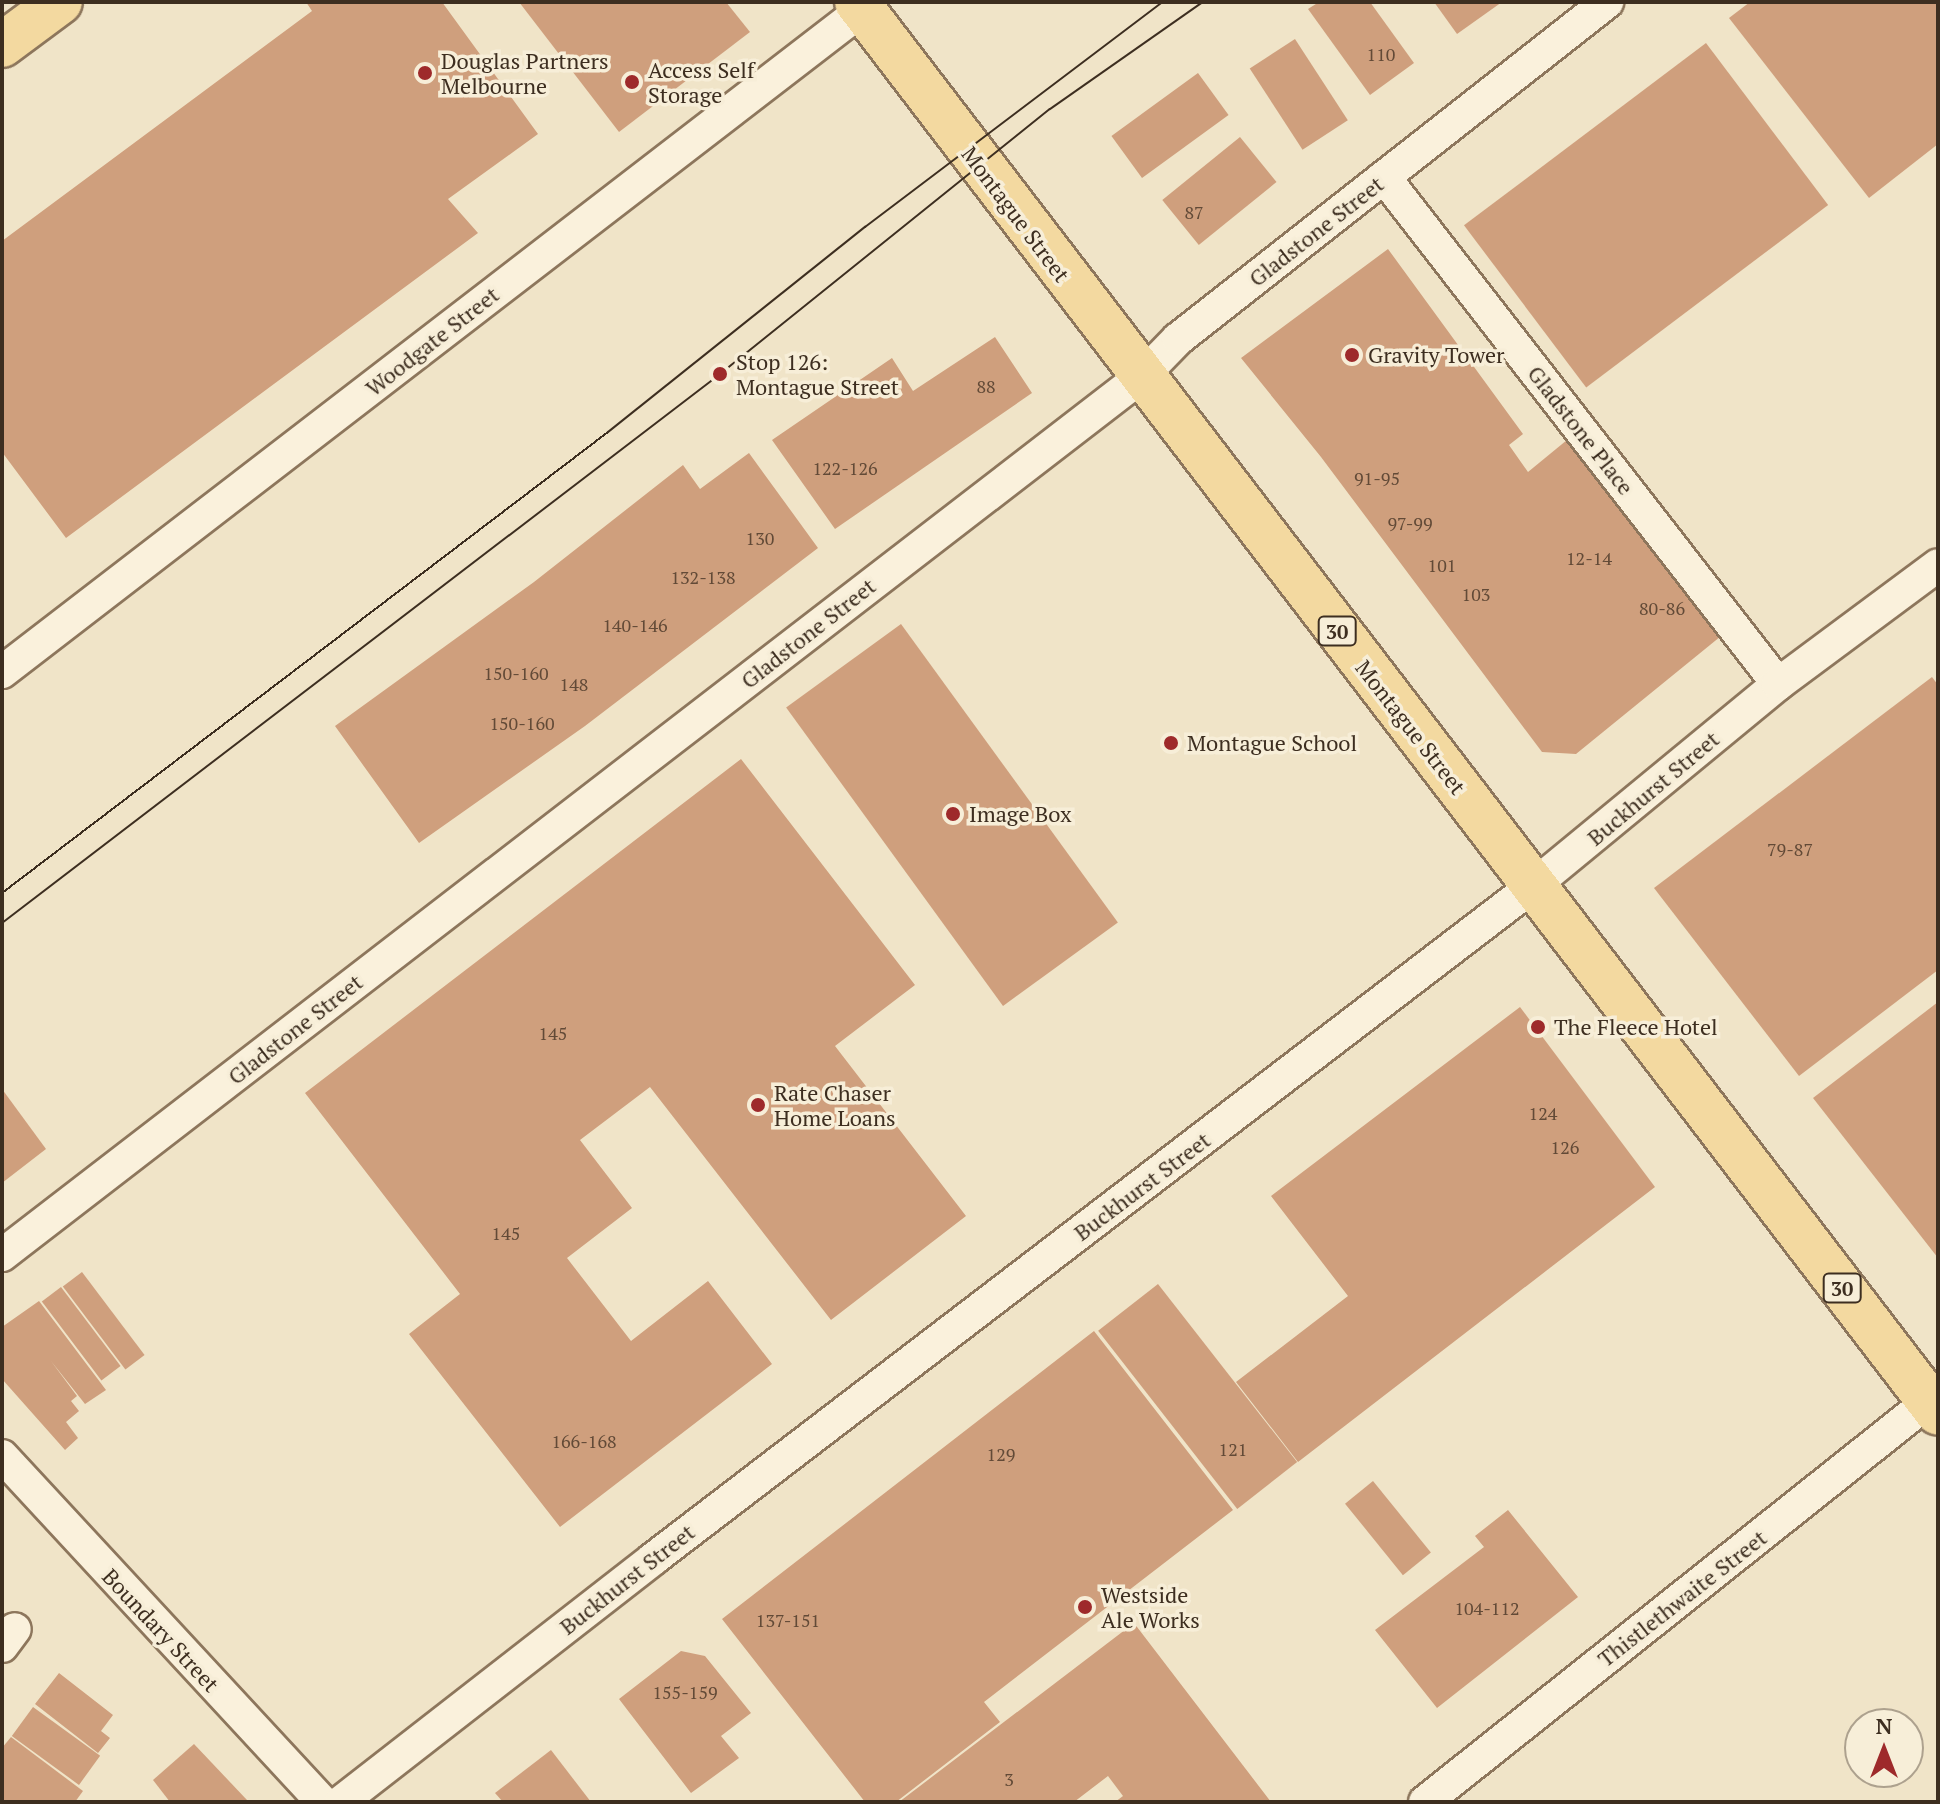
<!DOCTYPE html>
<html>
<head>
<meta charset="utf-8">
<style>
	body { margin:0 }
	#map { position:relative; width:1940px; height:1804px; overflow:hidden; background:#f0e4c8; font-family:"PT Serif",serif }
	div>[style] { position:absolute }
	.building>* { inset:0; background:#cf9f7d; transform-origin:0 0 }
	.roads { filter:drop-shadow(2px 0 #8d765c) drop-shadow(-2px 0 #8d765c) drop-shadow(0 2px #8d765c) drop-shadow(0 -2px #8d765c) }
	.minor>* { height:32px; margin:-16px; padding:0 16px; transform-origin:16px; border-radius:16px; background:#faf1dc }
	.primary>* { height:44px; margin:-22px; padding:0 22px; transform-origin:22px; border-radius:22px; background:#f3d9a0 }
	.tram>* { height:2px; margin:-1px; padding:0 1px; transform-origin:1px; border-radius:1px; background:#3d2e20 }
	.dots>* { width:22px; height:22px; translate:-50% -50%; box-sizing:border-box; border:4px solid #f7eed8; border-radius:50% }
	span { translate:-50% -50%; white-space:nowrap; text-align:center; line-height:1.15; -webkit-text-stroke:7px #f7eed8; paint-order:stroke }
	.number-label { font-size:18px; color:#624a37 }
	.number-label span { -webkit-text-stroke-width:0 }
	.shield-label span { padding:2px 6px; background:#f7eed8; border:2px solid; border-radius:6px; -webkit-text-stroke-width:0 }
	.shield-label { font-size:20px; color:#3d2e20; font-weight:700 }
	.poi-label { font-size:22px; color:#3d2e20 }
	.left { translate:0 -50%; text-align:left }
	.street-label { font-size:22px; color:#3d2e20 }
	.frame { position:absolute; inset:0; border:4px solid #3d2e20; pointer-events:none }
	.north { position:absolute; left:1844px; top:1708px; width:80px; height:80px; box-sizing:border-box; background:#f7eed8; border:2px solid #ada18e; border-radius:50%; rotate:0deg; font-size:22px; font-weight:700; line-height:32px; text-align:center; color:#3d2e20 }
	.north::after { content:''; display:block; margin:auto; width:28px; height:36px; background:#9e2a2b; clip-path:polygon(50% 0,100% 100%,50% 72%,0 100%) }
</style>
</head>
<body>
<div id="map">
	<div class="building">
		<div style="clip-path:polygon(306px 2px,442px 2px,538px 134px,448px 199px,478px 233px,66px 538px,2px 452px,2px 241px,312px 11px)"></div>
		<div style="clip-path:polygon(519px 2px,726px 2px,750px 32px,619px 132px)"></div>
		<div style="clip-path:polygon(1319px 2px,1370px 2px,1414px 63px,1370px 95px,1308px 9px)"></div>
		<div style="clip-path:polygon(1434px 2px,1502px 2px,1457px 34px)"></div>
		<div style="clip-path:polygon(1750px 2px,1938px 2px,1938px 144px,1869px 198px,1729px 18px)"></div>
		<div style="left:1295px;top:39px;width:97px;height:54px;rotate:57deg"></div>
		<div style="left:1706px;top:43px;width:203px;height:303px;rotate:53deg"></div>
		<div style="left:1198px;top:73px;width:52px;height:107px;rotate:54deg"></div>
		<div style="left:1240px;top:137px;width:58px;height:100px;rotate:51deg"></div>
		<div style="clip-path:polygon(1388px 249px,1523px 434px,1509px 445px,1528px 472px,1567px 440px,1726px 632px,1576px 754px,1542px 752px,1321px 457px,1241px 358px)"></div>
		<div style="clip-path:polygon(995px 337px,1032px 393px,835px 529px,772px 440px,892px 358px,913px 391px)"></div>
		<div style="clip-path:polygon(749px 453px,818px 548px,585px 726px,419px 843px,335px 726px,534px 582px,683px 465px,700px 489px)"></div>
		<div style="left:901px;top:624px;width:369px;height:142px;rotate:54deg"></div>
		<div style="clip-path:polygon(1932px 677px,1938px 685px,1938px 970px,1799px 1076px,1654px 888px)"></div>
		<div style="clip-path:polygon(741px 759px,915px 985px,835px 1046px,966px 1216px,831px 1320px,650px 1087px,580px 1140px,632px 1208px,567px 1258px,631px 1341px,708px 1281px,772px 1364px,560px 1527px,409px 1334px,460px 1294px,305px 1093px)"></div>
		<div style="clip-path:polygon(1938px 1002px,1938px 1258px,1813px 1098px)"></div>
		<div style="clip-path:polygon(1520px 1007px,1655px 1187px,1298px 1462px,1236px 1382px,1348px 1296px,1271px 1196px)"></div>
		<div style="clip-path:polygon(2px 1089px,46px 1149px,2px 1183px)"></div>
		<div style="left:82px;top:1272px;width:104px;height:24px;rotate:53deg"></div>
		<div style="left:1158px;top:1284px;width:226px;height:76px;rotate:52deg"></div>
		<div style="left:61px;top:1287px;width:99px;height:24px;rotate:53deg"></div>
		<div style="clip-path:polygon(39px 1301px,106px 1390px,85px 1404px,51px 1361px,77px 1396px,71px 1401px,79px 1411px,66px 1422px,78px 1438px,65px 1450px,2px 1379px,2px 1327px)"></div>
		<div style="clip-path:polygon(1094px 1331px,1233px 1510px,984px 1702px,1000px 1722px,896px 1802px,865px 1802px,722px 1619px)"></div>
		<div style="left:1373px;top:1481px;width:92px;height:36px;rotate:51deg"></div>
		<div style="clip-path:polygon(1508px 1510px,1578px 1597px,1437px 1708px,1375px 1630px,1484px 1547px,1475px 1536px)"></div>
		<div style="clip-path:polygon(1134px 1623px,1271px 1802px,1115px 1802px,1123px 1796px,1108px 1776px,1074px 1802px,899px 1802px)"></div>
		<div style="clip-path:polygon(681px 1651px,705px 1656px,751px 1713px,721px 1736px,739px 1758px,691px 1793px,619px 1699px)"></div>
		<div style="clip-path:polygon(59px 1673px,113px 1715px,101px 1731px,110px 1738px,98px 1753px,35px 1704px)"></div>
		<div style="left:33px;top:1707px;width:83px;height:36px;rotate:36deg"></div>
		<div style="clip-path:polygon(11px 1737px,83px 1791px,75px 1802px,2px 1802px,2px 1748px)"></div>
		<div style="clip-path:polygon(194px 1744px,247px 1800px,245px 1802px,170px 1802px,153px 1780px)"></div>
		<div style="clip-path:polygon(551px 1750px,591px 1802px,503px 1802px,495px 1793px)"></div>
	</div>
	<div class="roads">
		<div class="minor">
			<div style="left:1384px;top:177px;width:642px;rotate:52.15deg"></div>
			<div style="left:2px;top:672px;width:1085px;rotate:-37.59deg"></div>
			<div style="left:2px;top:1255px;width:1440px;rotate:-37.63deg"></div>
			<div style="left:1142px;top:376px;width:52px;rotate:-45.8deg"></div>
			<div style="left:1178px;top:339px;width:546px;rotate:-38.15deg"></div>
			<div style="left:2px;top:1456px;width:471px;rotate:47.2deg"></div>
			<div style="left:2px;top:1646px;width:21px;rotate:-53deg"></div>
			<div style="left:341px;top:1802px;width:395px;rotate:-37.9deg"></div>
			<div style="left:653px;top:1559px;width:1108px;rotate:-37.41deg"></div>
			<div style="left:1533px;top:886px;width:318px;rotate:-39.5deg"></div>
			<div style="left:1778px;top:684px;width:199px;rotate:-36.6deg"></div>
			<div style="left:1425px;top:1802px;width:655px;rotate:-38.5deg"></div>
		</div>
		<div class="primary">
			<div style="left:857px;top:2px;width:1777px;rotate:52.54deg"></div>
			<div style="left:2px;top:45px;width:72px;rotate:-36.6deg"></div>
		</div>
	</div>
	<div class="tram">
		<div style="left:2px;top:893px;width:761px;rotate:-37.26deg"></div>
		<div style="left:608px;top:432px;width:329px;rotate:-38.6deg"></div>
		<div style="left:865px;top:227px;width:373px;rotate:-37.1deg"></div>
		<div style="left:2px;top:923px;width:904px;rotate:-37.4deg"></div>
		<div style="left:720px;top:374px;width:423px;rotate:-38.8deg"></div>
		<div style="left:1050px;top:109px;width:187px;rotate:-35deg"></div>
	</div>
	<div class="dots">
		<div style="left:425px;top:73px;background:#9e2a2b"></div>
		<div style="left:632px;top:82px;background:#9e2a2b"></div>
		<div style="left:1352px;top:355px;background:#9e2a2b"></div>
		<div style="left:720px;top:374px;background:#9e2a2b"></div>
		<div style="left:1171px;top:743px;background:#9e2a2b"></div>
		<div style="left:953px;top:814px;background:#9e2a2b"></div>
		<div style="left:1538px;top:1027px;background:#9e2a2b"></div>
		<div style="left:758px;top:1105px;background:#9e2a2b"></div>
		<div style="left:1085px;top:1607px;background:#9e2a2b"></div>
	</div>
	<div class="number-label">
		<span style="left:1381px;top:54px">110</span>
		<span style="left:1194px;top:212px">87</span>
		<span style="left:986px;top:386px">88</span>
		<span style="left:845px;top:468px">122-126</span>
		<span style="left:1377px;top:478px">91-95</span>
		<span style="left:1410px;top:523px">97-99</span>
		<span style="left:760px;top:538px">130</span>
		<span style="left:1589px;top:558px">12-14</span>
		<span style="left:1442px;top:565px">101</span>
		<span style="left:703px;top:577px">132-138</span>
		<span style="left:1476px;top:594px">103</span>
		<span style="left:1662px;top:608px">80-86</span>
		<span style="left:635px;top:625px">140-146</span>
		<span style="left:516px;top:673px">150-160</span>
		<span style="left:574px;top:684px">148</span>
		<span style="left:522px;top:723px">150-160</span>
		<span style="left:1790px;top:849px">79-87</span>
		<span style="left:553px;top:1033px">145</span>
		<span style="left:1543px;top:1113px">124</span>
		<span style="left:1565px;top:1147px">126</span>
		<span style="left:506px;top:1233px">145</span>
		<span style="left:584px;top:1441px">166-168</span>
		<span style="left:1233px;top:1449px">121</span>
		<span style="left:1001px;top:1454px">129</span>
		<span style="left:1487px;top:1608px">104-112</span>
		<span style="left:788px;top:1620px">137-151</span>
		<span style="left:685px;top:1692px">155-159</span>
		<span style="left:1009px;top:1779px">3</span>
	</div>
	<div class="shield-label">
		<span style="left:1337px;top:631px">30</span>
		<span style="left:1842px;top:1288px">30</span>
	</div>
	<div class="poi-label">
		<span class="left" style="left:441px;top:73px">Douglas Partners<br>Melbourne</span>
		<span class="left" style="left:648px;top:82px">Access Self<br>Storage</span>
		<span class="left" style="left:1368px;top:355px">Gravity Tower</span>
		<span class="left" style="left:736px;top:374px">Stop 126:<br>Montague Street</span>
		<span class="left" style="left:1187px;top:743px">Montague School</span>
		<span class="left" style="left:969px;top:814px">Image Box</span>
		<span class="left" style="left:1554px;top:1027px">The Fleece Hotel</span>
		<span class="left" style="left:774px;top:1105px">Rate Chaser<br>Home Loans</span>
		<span class="left" style="left:1101px;top:1607px">Westside<br>Ale Works</span>
	</div>
	<div class="street-label">
		<span style="left:1016px;top:214px;rotate:53deg">Montague Street</span>
		<span style="left:1316px;top:231px;rotate:-38deg">Gladstone Street</span>
		<span style="left:432px;top:341px;rotate:-38deg">Woodgate Street</span>
		<span style="left:1581px;top:430px;rotate:52deg">Gladstone Place</span>
		<span style="left:808px;top:633px;rotate:-38deg">Gladstone Street</span>
		<span style="left:1411px;top:727px;rotate:52deg">Montague Street</span>
		<span style="left:1653px;top:788px;rotate:-40deg">Buckhurst Street</span>
		<span style="left:295px;top:1029px;rotate:-38deg">Gladstone Street</span>
		<span style="left:1142px;top:1186px;rotate:-37deg">Buckhurst Street</span>
		<span style="left:627px;top:1579px;rotate:-38deg">Buckhurst Street</span>
		<span style="left:1682px;top:1598px;rotate:-38deg">Thistlethwaite Street</span>
		<span style="left:161px;top:1630px;rotate:47deg">Boundary Street</span>
	</div>
	<div class="frame"></div>
	<div class="north">N</div>
</div>
</body>
</html>
